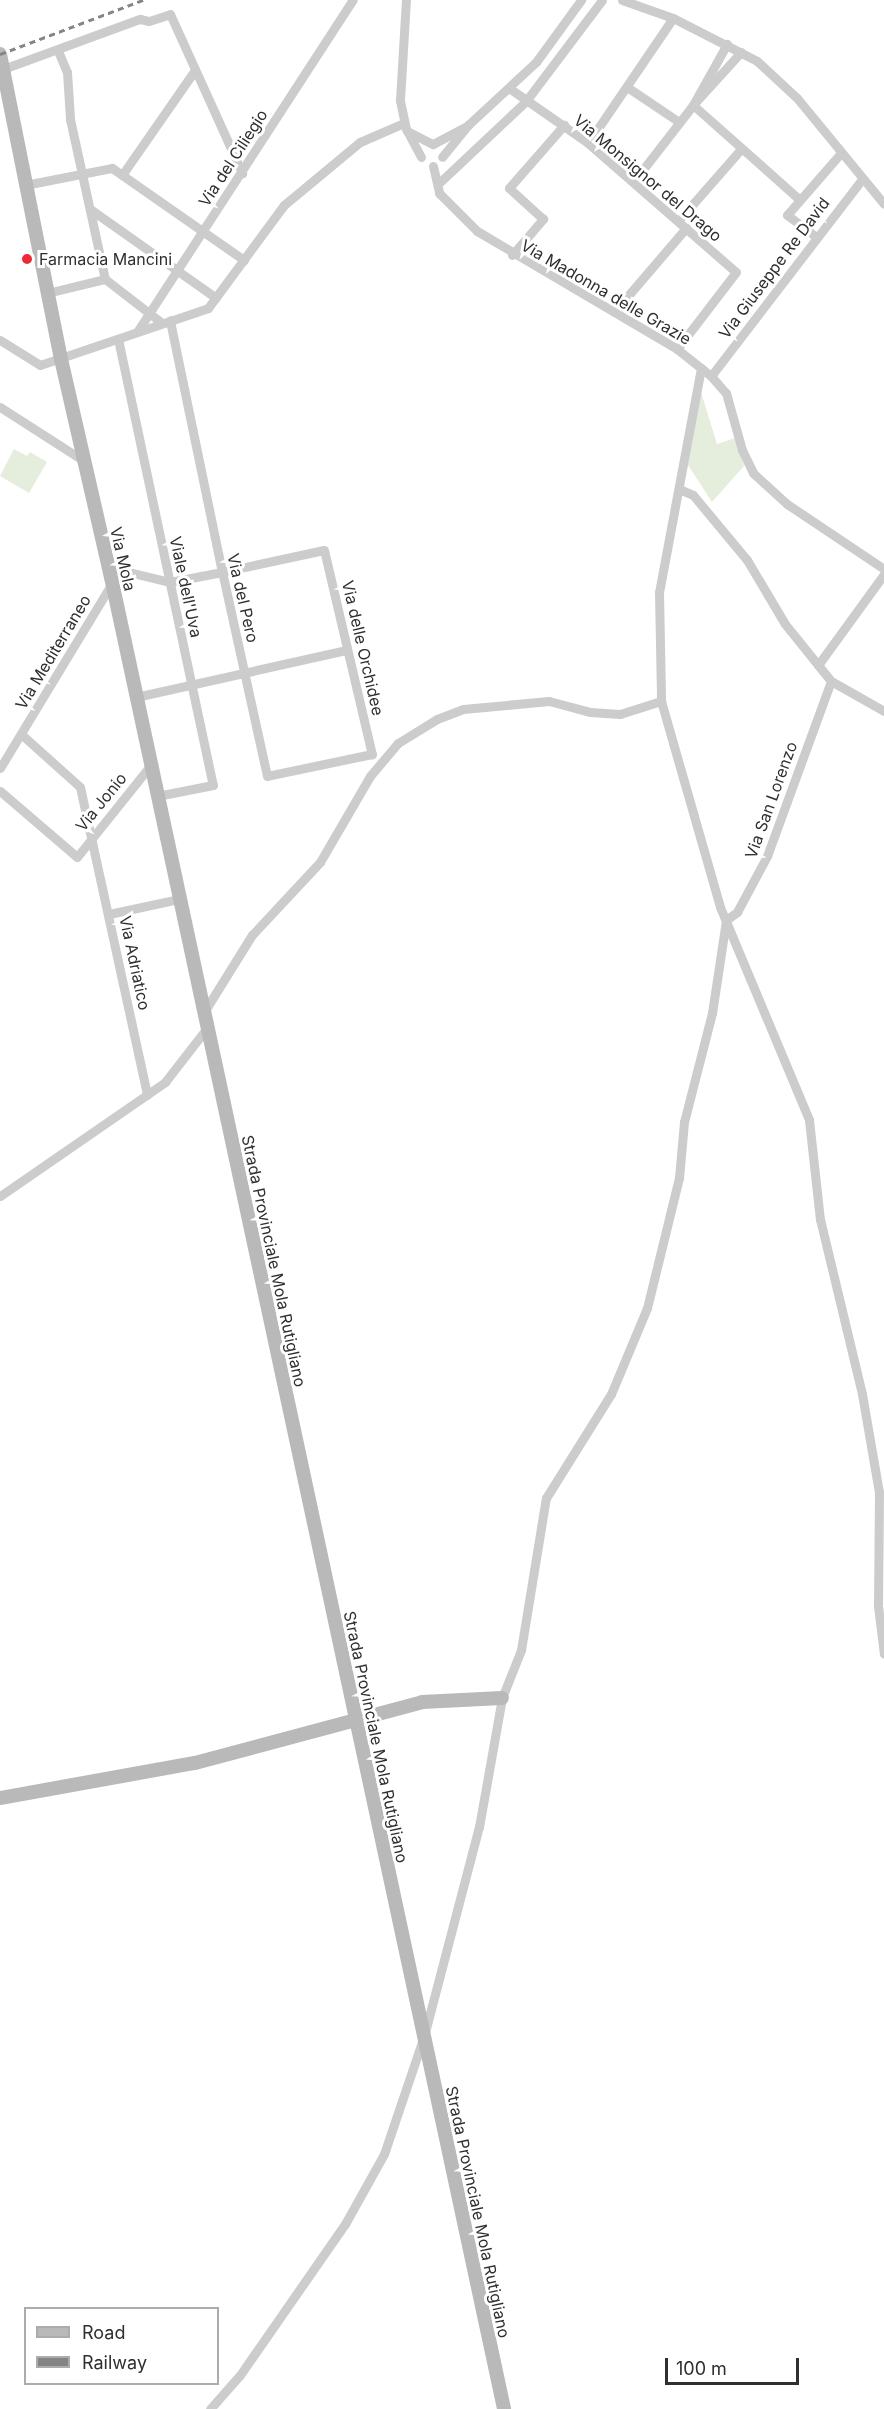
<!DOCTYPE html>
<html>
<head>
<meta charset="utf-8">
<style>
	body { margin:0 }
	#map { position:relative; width:884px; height:2409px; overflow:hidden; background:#fff; font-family:Inter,sans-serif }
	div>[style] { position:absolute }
	.green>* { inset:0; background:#e5eddc }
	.street>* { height:9px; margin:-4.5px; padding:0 4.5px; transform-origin:4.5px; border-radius:4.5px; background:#ccc }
	.secondary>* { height:14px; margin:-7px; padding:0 7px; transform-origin:7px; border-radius:7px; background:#b9b9b9 }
	.rail>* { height:3px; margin-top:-1.5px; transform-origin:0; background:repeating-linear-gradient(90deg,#848484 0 6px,transparent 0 10.5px) }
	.dots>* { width:16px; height:16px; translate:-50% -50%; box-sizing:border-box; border:3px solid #fff; border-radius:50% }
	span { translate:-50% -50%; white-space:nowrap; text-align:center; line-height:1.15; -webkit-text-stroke:6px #fff; paint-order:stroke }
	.street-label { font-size:16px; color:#2f2f2f }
	.poi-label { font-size:16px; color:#2f2f2f }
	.left { translate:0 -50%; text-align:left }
	.legend { position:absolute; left:24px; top:2307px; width:195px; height:78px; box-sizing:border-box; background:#fff; border:2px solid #acacac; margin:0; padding:8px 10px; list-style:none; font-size:18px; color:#2f2f2f }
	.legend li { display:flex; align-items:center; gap:12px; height:30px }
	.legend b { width:30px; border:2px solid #acacac }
	.scale { position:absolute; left:665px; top:2358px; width:134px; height:27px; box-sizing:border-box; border:3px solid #2f2f2f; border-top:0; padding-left:8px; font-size:18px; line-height:21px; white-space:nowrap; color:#2f2f2f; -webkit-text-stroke:4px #fff; paint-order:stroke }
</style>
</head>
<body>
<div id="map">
	<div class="green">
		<div style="clip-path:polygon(701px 392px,717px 444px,735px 438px,744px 466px,712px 502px,688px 465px)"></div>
		<div style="clip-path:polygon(14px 449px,27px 456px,30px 452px,47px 462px,29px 493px,0 476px)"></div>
	</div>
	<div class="street">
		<div style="left:622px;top:0;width:54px;rotate:19.4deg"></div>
		<div style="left:673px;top:18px;width:94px;rotate:27.1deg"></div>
		<div style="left:757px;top:61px;width:54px;rotate:42.8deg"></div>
		<div style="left:797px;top:98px;width:137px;rotate:50.6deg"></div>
		<div style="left:58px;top:51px;width:23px;rotate:67deg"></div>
		<div style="left:67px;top:72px;width:47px;rotate:86.3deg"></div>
		<div style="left:70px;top:119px;width:164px;rotate:77.7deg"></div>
		<div style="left:741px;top:52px;width:72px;rotate:132.2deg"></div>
		<div style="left:693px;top:105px;width:142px;rotate:41.6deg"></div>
		<div style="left:3px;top:69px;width:146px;rotate:-20.1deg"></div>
		<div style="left:140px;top:19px;width:9px;rotate:13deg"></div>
		<div style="left:149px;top:21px;width:22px;rotate:-18deg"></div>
		<div style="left:170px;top:14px;width:175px;rotate:65.6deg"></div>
		<div style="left:627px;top:87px;width:63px;rotate:33.9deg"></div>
		<div style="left:509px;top:88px;width:96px;rotate:34.8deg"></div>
		<div style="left:588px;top:143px;width:196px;rotate:41.1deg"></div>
		<div style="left:736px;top:272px;width:97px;rotate:127.5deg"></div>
		<div style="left:468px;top:125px;width:93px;rotate:-42.8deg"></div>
		<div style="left:536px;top:62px;width:77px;rotate:-54deg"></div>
		<div style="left:406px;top:129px;width:30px;rotate:-102deg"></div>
		<div style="left:400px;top:100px;width:100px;rotate:-86.6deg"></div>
		<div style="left:588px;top:143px;width:151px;rotate:-55.8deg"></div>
		<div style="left:421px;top:157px;width:30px;rotate:-118deg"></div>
		<div style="left:407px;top:131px;width:29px;rotate:27deg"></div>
		<div style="left:433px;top:144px;width:40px;rotate:-28deg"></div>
		<div style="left:468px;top:125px;width:41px;rotate:129.1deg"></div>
		<div style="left:433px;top:166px;width:28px;rotate:77deg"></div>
		<div style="left:439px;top:193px;width:54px;rotate:45deg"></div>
		<div style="left:477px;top:231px;width:232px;rotate:30.5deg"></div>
		<div style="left:677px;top:349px;width:43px;rotate:38.5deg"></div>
		<div style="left:711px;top:376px;width:23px;rotate:49deg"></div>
		<div style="left:726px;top:393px;width:59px;rotate:74.3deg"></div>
		<div style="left:742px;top:450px;width:25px;rotate:64deg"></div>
		<div style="left:753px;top:473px;width:46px;rotate:42.4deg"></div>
		<div style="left:787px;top:504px;width:117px;rotate:33.8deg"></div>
		<div style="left:122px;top:175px;width:128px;rotate:-55.2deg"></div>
		<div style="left:634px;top:181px;width:96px;rotate:-52.2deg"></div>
		<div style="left:693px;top:105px;width:70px;rotate:-60.9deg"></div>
		<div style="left:439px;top:183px;width:120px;rotate:-43.3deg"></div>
		<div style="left:526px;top:101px;width:126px;rotate:-53deg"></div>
		<div style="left:25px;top:185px;width:89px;rotate:-11.1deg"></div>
		<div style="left:112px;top:168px;width:161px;rotate:34.9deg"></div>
		<div style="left:90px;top:209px;width:154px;rotate:35.2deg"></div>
		<div style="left:678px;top:221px;width:96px;rotate:-48.8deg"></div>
		<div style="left:815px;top:236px;width:35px;rotate:-143deg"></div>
		<div style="left:787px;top:215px;width:81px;rotate:-49deg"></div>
		<div style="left:512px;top:255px;width:48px;rotate:-49.3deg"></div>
		<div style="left:543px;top:219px;width:46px;rotate:-137.6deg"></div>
		<div style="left:509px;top:188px;width:84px;rotate:-48.9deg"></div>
		<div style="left:47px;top:293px;width:60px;rotate:-13.6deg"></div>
		<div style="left:105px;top:279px;width:72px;rotate:37.7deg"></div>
		<div style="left:614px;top:312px;width:111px;rotate:-49.4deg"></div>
		<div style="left:137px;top:332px;width:396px;rotate:-57deg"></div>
		<div style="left:118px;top:339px;width:456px;rotate:78deg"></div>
		<div style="left:213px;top:785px;width:57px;rotate:168.9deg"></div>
		<div style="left:0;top:340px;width:47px;rotate:32deg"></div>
		<div style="left:40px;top:365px;width:177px;rotate:-18.7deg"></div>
		<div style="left:208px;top:308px;width:128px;rotate:-53.6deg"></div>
		<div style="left:284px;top:205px;width:99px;rotate:-39.7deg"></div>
		<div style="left:360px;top:142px;width:48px;rotate:-23.4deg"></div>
		<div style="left:701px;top:368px;width:228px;rotate:100.6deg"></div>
		<div style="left:659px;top:592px;width:109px;rotate:88.9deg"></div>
		<div style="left:661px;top:701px;width:214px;rotate:74deg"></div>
		<div style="left:720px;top:907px;width:231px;rotate:67.3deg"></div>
		<div style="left:809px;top:1120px;width:100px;rotate:83.7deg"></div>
		<div style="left:820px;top:1219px;width:180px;rotate:76.5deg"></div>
		<div style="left:862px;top:1394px;width:99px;rotate:80.2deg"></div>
		<div style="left:879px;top:1492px;width:114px;rotate:90.5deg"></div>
		<div style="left:878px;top:1606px;width:48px;rotate:82.9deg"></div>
		<div style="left:711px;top:376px;width:248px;rotate:-52.5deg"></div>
		<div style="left:0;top:407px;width:100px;rotate:32.7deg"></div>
		<div style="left:679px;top:489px;width:15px;rotate:23deg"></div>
		<div style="left:693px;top:495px;width:85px;rotate:50.3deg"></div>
		<div style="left:747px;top:560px;width:74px;rotate:59.3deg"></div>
		<div style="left:785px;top:624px;width:73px;rotate:51.1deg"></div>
		<div style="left:831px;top:681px;width:61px;rotate:29.5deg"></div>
		<div style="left:108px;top:567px;width:64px;rotate:13.6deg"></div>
		<div style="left:170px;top:582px;width:53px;rotate:-10.9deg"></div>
		<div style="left:222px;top:572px;width:104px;rotate:-12.2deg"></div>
		<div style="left:324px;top:550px;width:210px;rotate:76.8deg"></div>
		<div style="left:372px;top:754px;width:107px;rotate:168.2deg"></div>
		<div style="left:267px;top:776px;width:209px;rotate:-102.4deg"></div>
		<div style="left:222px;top:572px;width:257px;rotate:-101.7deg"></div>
		<div style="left:818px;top:665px;width:112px;rotate:-54deg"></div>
		<div style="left:136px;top:697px;width:216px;rotate:-12.6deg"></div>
		<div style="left:21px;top:734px;width:79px;rotate:41.9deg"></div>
		<div style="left:80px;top:787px;width:315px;rotate:77.7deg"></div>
		<div style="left:0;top:768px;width:216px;rotate:-58.8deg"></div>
		<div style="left:0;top:791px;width:101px;rotate:40.6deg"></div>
		<div style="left:77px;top:857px;width:117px;rotate:-51.3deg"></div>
		<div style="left:109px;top:914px;width:72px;rotate:-12.1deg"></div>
		<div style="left:204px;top:1012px;width:91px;rotate:-58.1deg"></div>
		<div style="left:252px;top:935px;width:100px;rotate:-47deg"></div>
		<div style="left:320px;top:862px;width:99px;rotate:-59.8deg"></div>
		<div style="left:370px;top:776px;width:43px;rotate:-49.7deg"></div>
		<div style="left:398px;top:743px;width:46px;rotate:-31.6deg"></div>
		<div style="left:437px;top:719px;width:28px;rotate:-21deg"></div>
		<div style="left:463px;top:709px;width:86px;rotate:-5.3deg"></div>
		<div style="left:549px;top:701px;width:42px;rotate:15deg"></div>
		<div style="left:590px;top:712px;width:30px;rotate:4deg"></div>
		<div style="left:620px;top:714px;width:43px;rotate:-17.6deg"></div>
		<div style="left:0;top:1196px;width:201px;rotate:-34.6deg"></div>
		<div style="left:165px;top:1082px;width:68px;rotate:-52.1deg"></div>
		<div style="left:210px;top:2409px;width:45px;rotate:-48.6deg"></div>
		<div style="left:240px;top:2375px;width:184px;rotate:-55.2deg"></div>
		<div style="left:345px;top:2224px;width:80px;rotate:-60.9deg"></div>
		<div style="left:384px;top:2154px;width:125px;rotate:-71.3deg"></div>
		<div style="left:424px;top:2036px;width:216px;rotate:-75.3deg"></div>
		<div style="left:479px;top:1827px;width:131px;rotate:-79.9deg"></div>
		<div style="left:502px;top:1698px;width:52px;rotate:-68.4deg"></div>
		<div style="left:521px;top:1650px;width:154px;rotate:-80.7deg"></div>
		<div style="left:546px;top:1498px;width:123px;rotate:-58deg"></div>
		<div style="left:611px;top:1394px;width:93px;rotate:-67.3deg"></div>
		<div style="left:647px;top:1308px;width:134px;rotate:-76.2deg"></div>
		<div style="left:679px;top:1178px;width:56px;rotate:-84.9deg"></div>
		<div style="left:684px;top:1122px;width:113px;rotate:-75.6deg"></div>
		<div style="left:712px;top:1013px;width:94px;rotate:-81.4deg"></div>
		<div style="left:726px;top:920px;width:14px;rotate:-36deg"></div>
		<div style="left:737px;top:912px;width:64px;rotate:-61.8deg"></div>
		<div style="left:767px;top:856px;width:186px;rotate:-69.9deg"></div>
	</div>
	<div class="secondary">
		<div style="left:0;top:54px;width:311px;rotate:78.7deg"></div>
		<div style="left:61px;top:359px;width:224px;rotate:77.1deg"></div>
		<div style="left:111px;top:577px;width:1874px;rotate:77.89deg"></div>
		<div style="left:0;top:1798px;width:198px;rotate:-10.2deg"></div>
		<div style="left:195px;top:1763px;width:235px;rotate:-15deg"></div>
		<div style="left:422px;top:1702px;width:80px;rotate:-2.9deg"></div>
	</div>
	<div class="rail">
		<div style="left:0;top:54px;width:153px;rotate:-20.7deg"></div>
	</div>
	<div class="dots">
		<div style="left:27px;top:259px;background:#ec2b37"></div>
	</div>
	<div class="street-label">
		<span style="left:233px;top:158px;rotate:-57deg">Via del Ciliegio</span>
		<span style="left:648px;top:178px;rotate:40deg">Via Monsignor del Drago</span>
		<span style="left:774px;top:268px;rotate:-53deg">Via Giuseppe Re David</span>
		<span style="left:606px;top:292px;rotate:30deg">Via Madonna delle Grazie</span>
		<span style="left:123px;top:559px;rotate:77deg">Via Mola</span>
		<span style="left:186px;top:587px;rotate:78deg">Viale dell'Uva</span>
		<span style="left:243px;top:598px;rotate:77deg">Via del Pero</span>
		<span style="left:363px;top:648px;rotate:77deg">Via delle Orchidee</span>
		<span style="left:53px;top:652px;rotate:-59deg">Via Mediterraneo</span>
		<span style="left:771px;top:800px;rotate:-70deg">Via San Lorenzo</span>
		<span style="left:101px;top:802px;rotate:-51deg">Via Jonio</span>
		<span style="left:135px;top:963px;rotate:78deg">Via Adriatico</span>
		<span style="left:274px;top:1261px;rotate:78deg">Strada Provinciale Mola Rutigliano</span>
		<span style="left:376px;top:1737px;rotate:78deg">Strada Provinciale Mola Rutigliano</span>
		<span style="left:478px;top:2212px;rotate:78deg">Strada Provinciale Mola Rutigliano</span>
	</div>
	<div class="poi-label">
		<span class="left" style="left:39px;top:259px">Farmacia Mancini</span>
	</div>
	<ul class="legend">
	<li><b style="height:8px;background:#b9b9b9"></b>Road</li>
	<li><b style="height:8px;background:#848484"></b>Railway</li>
	</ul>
	<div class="scale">100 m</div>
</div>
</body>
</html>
